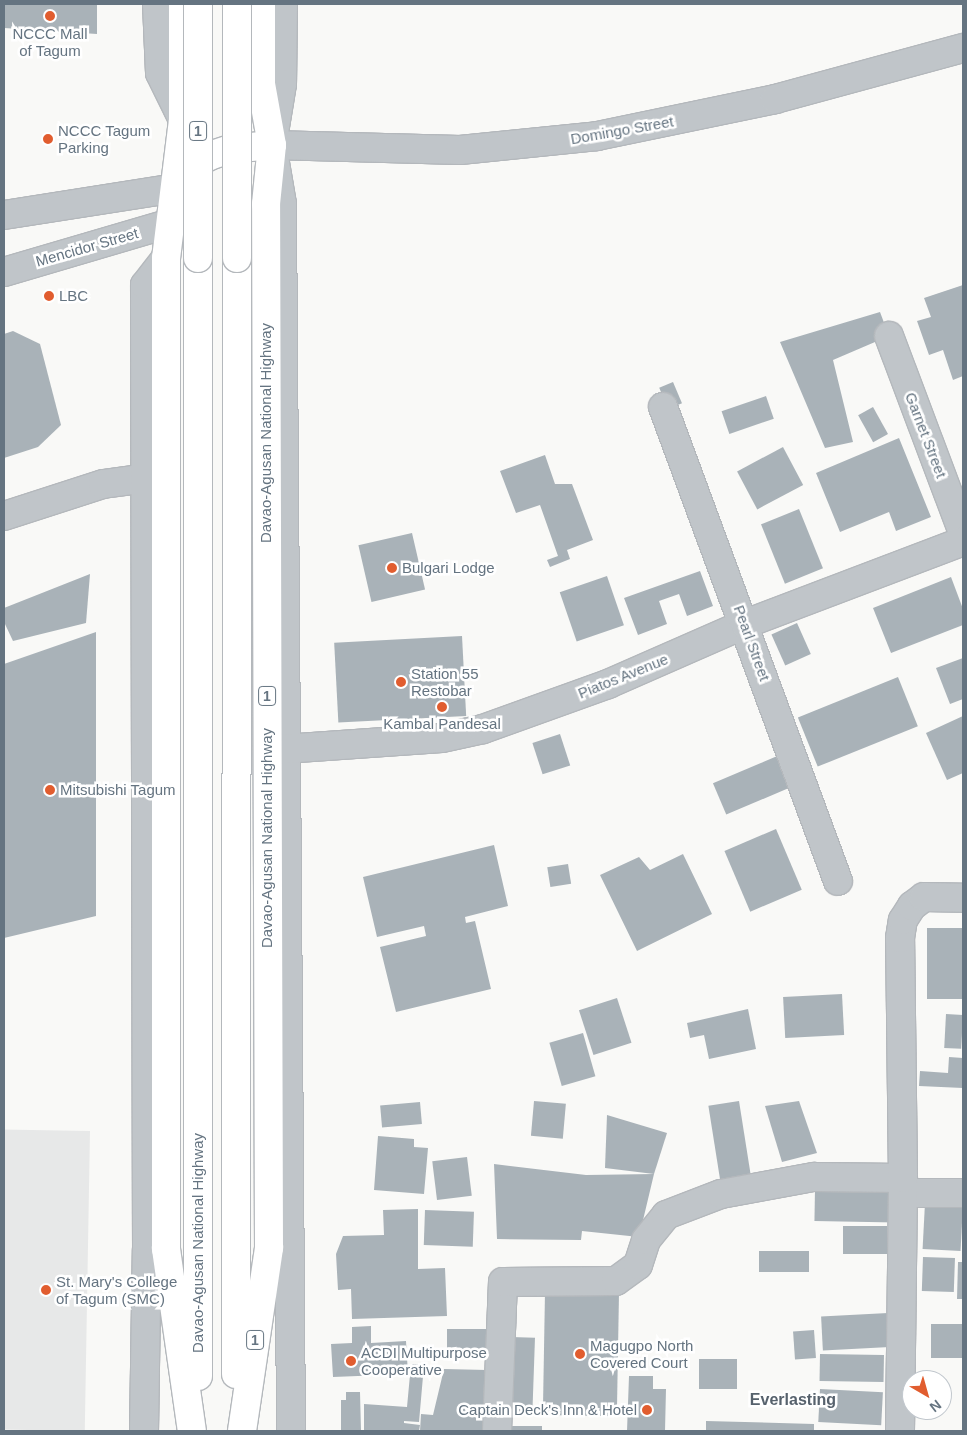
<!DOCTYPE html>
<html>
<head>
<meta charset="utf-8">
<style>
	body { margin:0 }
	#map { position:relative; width:967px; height:1435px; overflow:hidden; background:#f9f9f7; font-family:Helvetica,sans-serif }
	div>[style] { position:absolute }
	.built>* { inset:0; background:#e7e8e8; transform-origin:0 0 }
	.building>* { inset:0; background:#a9b2b8; transform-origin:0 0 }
	.roads { filter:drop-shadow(1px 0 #b4b8bc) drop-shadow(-1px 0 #b4b8bc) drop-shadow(0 1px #b4b8bc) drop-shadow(0 -1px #b4b8bc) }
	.minor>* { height:28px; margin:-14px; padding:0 14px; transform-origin:14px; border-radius:14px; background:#c0c5c9 }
	.highway>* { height:28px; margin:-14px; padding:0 14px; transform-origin:14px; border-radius:14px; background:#fff }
	.bridges { filter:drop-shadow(1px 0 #b4b8bc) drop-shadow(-1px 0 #b4b8bc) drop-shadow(0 1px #b4b8bc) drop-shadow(0 -1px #b4b8bc) }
	.highway-bridge>* { height:28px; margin:-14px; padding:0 14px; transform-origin:14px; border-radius:14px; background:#fff }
	.dots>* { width:14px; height:14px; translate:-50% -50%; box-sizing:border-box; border:2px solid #fff; border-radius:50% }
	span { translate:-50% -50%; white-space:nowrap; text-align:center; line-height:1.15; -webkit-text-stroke:5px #fff; paint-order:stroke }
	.shield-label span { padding:1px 4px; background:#fff; border:1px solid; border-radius:4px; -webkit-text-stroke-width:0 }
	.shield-label { font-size:14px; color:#657481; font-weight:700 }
	.poi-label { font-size:15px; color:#657481 }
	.left { translate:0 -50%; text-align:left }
	.right { translate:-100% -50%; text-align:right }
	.street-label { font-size:15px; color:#657481 }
	.neighbourhood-label { font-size:16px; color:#57626d; font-weight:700 }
	.frame { position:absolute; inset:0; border:5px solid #657481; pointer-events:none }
	.north { position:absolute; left:902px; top:1370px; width:50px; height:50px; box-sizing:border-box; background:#fff; border:1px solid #c1c7cd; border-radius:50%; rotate:142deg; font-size:14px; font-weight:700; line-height:20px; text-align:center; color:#657481 }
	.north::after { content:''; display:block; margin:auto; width:18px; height:22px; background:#e15d2f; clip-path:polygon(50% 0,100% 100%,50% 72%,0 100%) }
</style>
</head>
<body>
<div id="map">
	<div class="built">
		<div style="left:90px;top:1131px;width:300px;height:88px;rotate:91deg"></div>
	</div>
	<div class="building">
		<div style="clip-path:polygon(4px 4px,97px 4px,97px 34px,4px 28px)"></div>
		<div style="clip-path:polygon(963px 285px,963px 376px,953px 380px,943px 350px,929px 355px,917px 321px,931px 317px,924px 298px)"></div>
		<div style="clip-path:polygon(880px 312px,889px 336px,833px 360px,853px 442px,825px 448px,780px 342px)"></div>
		<div style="clip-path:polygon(13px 331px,40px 344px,61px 425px,38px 447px,4px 458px,4px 334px)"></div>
		<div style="left:673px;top:382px;width:23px;height:15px;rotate:67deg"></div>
		<div style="left:766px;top:396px;width:24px;height:47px;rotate:71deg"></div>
		<div style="left:873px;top:407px;width:31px;height:17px;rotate:61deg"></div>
		<div style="clip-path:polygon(899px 438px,931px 517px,896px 531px,889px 512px,840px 532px,816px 473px)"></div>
		<div style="left:783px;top:447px;width:43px;height:52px;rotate:62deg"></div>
		<div style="clip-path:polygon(545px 455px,555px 484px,572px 484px,593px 540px,567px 550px,570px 559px,550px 567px,547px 560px,558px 556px,540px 505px,516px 513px,500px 471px)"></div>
		<div style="left:799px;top:509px;width:64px;height:41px;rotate:68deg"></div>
		<div style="left:412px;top:533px;width:58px;height:55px;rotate:77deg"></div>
		<div style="clip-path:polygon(700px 571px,713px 606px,687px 616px,679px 594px,659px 601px,667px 624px,638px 635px,624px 598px)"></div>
		<div style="clip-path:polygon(90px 574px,86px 623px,13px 641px,4px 622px,4px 608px)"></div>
		<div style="left:607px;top:576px;width:52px;height:50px;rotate:71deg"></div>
		<div style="clip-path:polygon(951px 577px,963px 609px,963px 625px,891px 653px,873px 608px)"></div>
		<div style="left:797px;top:623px;width:34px;height:28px;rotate:66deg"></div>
		<div style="clip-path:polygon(96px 632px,96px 916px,4px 938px,4px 664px)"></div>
		<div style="left:462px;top:636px;width:80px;height:128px;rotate:87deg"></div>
		<div style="clip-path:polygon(963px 658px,963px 699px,950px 704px,936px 668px)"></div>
		<div style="left:898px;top:677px;width:53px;height:108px;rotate:68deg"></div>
		<div style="clip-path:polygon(963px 716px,963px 773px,947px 780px,926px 733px)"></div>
		<div style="left:560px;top:734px;width:33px;height:29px;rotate:72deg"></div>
		<div style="left:782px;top:754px;width:34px;height:75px;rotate:67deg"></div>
		<div style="left:776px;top:829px;width:66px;height:56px;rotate:67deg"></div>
		<div style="clip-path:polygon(494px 845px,508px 906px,465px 917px,466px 923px,475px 921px,491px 989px,396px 1012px,380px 947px,426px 936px,424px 926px,377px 937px,363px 877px)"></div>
		<div style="clip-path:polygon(683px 854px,712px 914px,637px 951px,600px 875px,639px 857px,650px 870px)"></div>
		<div style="left:568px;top:864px;width:20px;height:21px;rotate:81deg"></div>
		<div style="left:927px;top:928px;width:36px;height:71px"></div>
		<div style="left:842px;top:994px;width:41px;height:59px;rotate:87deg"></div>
		<div style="left:617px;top:998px;width:47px;height:40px;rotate:72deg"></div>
		<div style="clip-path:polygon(748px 1009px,756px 1049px,709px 1059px,704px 1035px,690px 1038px,687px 1023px)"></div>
		<div style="left:946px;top:1014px;width:17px;height:34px;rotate:3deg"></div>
		<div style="left:583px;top:1033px;width:45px;height:35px;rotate:74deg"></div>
		<div style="clip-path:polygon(949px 1057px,963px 1058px,963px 1088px,919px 1086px,920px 1071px,948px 1073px)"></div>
		<div style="left:534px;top:1101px;width:32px;height:35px;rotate:5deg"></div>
		<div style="left:739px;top:1101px;width:81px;height:31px;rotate:81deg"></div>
		<div style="clip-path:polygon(799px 1101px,817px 1153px,782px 1162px,765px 1106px)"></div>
		<div style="left:420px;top:1102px;width:22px;height:40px;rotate:85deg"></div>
		<div style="clip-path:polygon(607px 1115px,667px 1133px,654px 1174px,605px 1168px)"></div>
		<div style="clip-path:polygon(378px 1136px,414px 1139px,414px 1147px,428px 1148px,424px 1194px,374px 1190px)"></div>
		<div style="left:467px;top:1157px;width:39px;height:35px;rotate:83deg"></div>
		<div style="clip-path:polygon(494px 1164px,586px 1175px,654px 1174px,639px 1237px,582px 1231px,581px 1240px,497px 1239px)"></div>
		<div style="left:815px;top:1189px;width:81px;height:32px;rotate:1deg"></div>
		<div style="left:925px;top:1203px;width:38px;height:46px;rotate:3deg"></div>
		<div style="clip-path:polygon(418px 1209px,418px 1269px,445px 1268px,447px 1316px,352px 1319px,351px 1289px,338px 1290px,336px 1254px,343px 1236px,384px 1235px,383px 1210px)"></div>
		<div style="left:425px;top:1210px;width:49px;height:35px;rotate:2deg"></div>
		<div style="left:843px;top:1226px;width:44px;height:28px"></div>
		<div style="left:759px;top:1251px;width:50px;height:21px"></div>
		<div style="left:923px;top:1257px;width:32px;height:34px;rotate:2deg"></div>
		<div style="clip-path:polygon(958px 1262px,963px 1262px,963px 1299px,957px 1299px)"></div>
		<div style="left:545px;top:1292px;width:74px;height:123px;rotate:1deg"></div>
		<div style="left:888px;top:1313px;width:34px;height:67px;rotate:87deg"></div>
		<div style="left:963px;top:1324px;width:34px;height:32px;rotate:90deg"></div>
		<div style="clip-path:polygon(371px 1326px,371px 1343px,406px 1341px,408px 1374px,333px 1377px,331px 1344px,352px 1343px,352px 1327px)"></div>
		<div style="left:447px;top:1329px;width:39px;height:27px"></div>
		<div style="left:814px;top:1330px;width:28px;height:21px;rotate:86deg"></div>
		<div style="left:511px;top:1337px;width:24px;height:77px;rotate:2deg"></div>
		<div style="left:820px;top:1354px;width:64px;height:27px;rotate:1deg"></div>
		<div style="left:699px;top:1359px;width:38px;height:30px"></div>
		<div style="clip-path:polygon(411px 1364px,424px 1365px,419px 1422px,404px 1421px,404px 1423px,420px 1425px,419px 1431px,364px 1431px,364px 1404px,407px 1407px)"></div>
		<div style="clip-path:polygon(444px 1369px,487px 1370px,483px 1431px,420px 1431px,421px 1414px,433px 1415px)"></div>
		<div style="clip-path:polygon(629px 1376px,653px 1376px,653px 1389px,666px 1389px,665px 1431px,627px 1431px)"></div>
		<div style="left:820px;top:1389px;width:63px;height:33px;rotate:3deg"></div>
		<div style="clip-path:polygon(346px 1392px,360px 1392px,361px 1431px,341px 1431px,341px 1400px,346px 1400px)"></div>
		<div style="clip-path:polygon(706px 1421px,814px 1424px,814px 1431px,706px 1431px)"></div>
		<div style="left:507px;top:1426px;width:35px;height:5px"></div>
	</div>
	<div class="roads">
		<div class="minor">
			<div style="left:157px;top:4px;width:69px;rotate:87.5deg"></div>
			<div style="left:160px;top:73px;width:52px;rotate:63.9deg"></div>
			<div style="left:283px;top:4px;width:80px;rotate:90.7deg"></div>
			<div style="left:282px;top:84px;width:62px;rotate:99.3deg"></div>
			<div style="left:272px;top:145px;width:60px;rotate:80.4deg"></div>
			<div style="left:282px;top:204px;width:1227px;rotate:89.58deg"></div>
			<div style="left:272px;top:145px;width:188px;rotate:1.5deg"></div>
			<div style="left:460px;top:150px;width:138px;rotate:-5.8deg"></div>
			<div style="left:597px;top:136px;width:182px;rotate:-11.7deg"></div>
			<div style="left:775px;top:99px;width:195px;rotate:-15.2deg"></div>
			<div style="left:4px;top:215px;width:175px;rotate:-8.9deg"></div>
			<div style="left:4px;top:272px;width:174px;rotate:-16.4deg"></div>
			<div style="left:889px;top:336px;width:210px;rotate:69.4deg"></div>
			<div style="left:663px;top:407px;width:505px;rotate:69.74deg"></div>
			<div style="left:4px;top:516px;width:104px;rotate:-17.9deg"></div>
			<div style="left:103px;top:484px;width:44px;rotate:-7.8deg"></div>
			<div style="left:269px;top:750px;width:173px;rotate:-4deg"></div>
			<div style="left:442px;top:738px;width:42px;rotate:-12.4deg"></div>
			<div style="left:483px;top:729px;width:133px;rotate:-19.8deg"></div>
			<div style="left:608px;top:684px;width:150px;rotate:-23.7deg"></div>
			<div style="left:745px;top:624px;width:233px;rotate:-20.8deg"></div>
			<div style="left:903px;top:1193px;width:60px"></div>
			<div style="left:144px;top:1431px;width:182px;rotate:-89.1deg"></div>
			<div style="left:147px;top:1249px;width:964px;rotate:-90.12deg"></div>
			<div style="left:145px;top:285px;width:34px;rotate:-52deg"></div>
			<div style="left:497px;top:1431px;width:149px;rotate:-87.7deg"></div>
			<div style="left:503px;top:1282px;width:113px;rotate:-0.5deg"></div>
			<div style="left:616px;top:1281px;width:27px;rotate:-36deg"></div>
			<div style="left:638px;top:1265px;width:26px;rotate:-72deg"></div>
			<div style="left:646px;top:1240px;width:32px;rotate:-51deg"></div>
			<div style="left:666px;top:1215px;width:59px;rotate:-20.9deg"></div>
			<div style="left:721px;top:1194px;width:95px;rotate:-10.4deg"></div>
			<div style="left:814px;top:1177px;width:89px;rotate:0.6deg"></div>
			<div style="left:900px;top:1431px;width:253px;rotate:-89.3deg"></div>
			<div style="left:903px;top:1178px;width:240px;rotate:-90.7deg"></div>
			<div style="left:900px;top:938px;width:18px;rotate:-81deg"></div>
			<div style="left:903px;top:920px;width:17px;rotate:-57deg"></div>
			<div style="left:912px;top:906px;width:15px;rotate:-37deg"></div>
			<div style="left:924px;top:897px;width:39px;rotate:1deg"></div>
		</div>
		<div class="highway">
			<div style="left:183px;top:4px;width:116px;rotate:90deg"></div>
			<div style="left:183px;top:120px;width:139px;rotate:97deg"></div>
			<div style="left:166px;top:258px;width:991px;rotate:90deg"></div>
			<div style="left:166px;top:1249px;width:184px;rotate:81.9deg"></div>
			<div style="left:182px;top:176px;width:15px;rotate:-48deg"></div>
			<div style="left:192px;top:165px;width:22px;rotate:-27deg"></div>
			<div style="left:212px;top:155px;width:19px;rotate:-18deg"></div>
			<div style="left:230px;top:149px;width:42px;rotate:-5.4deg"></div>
			<div style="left:198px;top:258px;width:1118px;rotate:90deg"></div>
			<div style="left:236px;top:1374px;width:1116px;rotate:-89.95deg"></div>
			<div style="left:242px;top:1431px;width:185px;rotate:-81.6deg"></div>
			<div style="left:269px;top:1248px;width:1044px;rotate:-90.16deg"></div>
			<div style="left:266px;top:204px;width:59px;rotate:-84.2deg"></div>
			<div style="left:272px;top:145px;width:62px;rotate:-100.2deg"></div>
			<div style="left:261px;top:84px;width:80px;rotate:-90deg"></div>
		</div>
	</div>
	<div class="bridges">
		<div class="highway-bridge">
			<div style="left:198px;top:258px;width:254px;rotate:-90deg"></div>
			<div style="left:237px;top:258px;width:254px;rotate:-90deg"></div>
		</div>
	</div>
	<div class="dots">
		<div style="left:50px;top:16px;background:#e15d2f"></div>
		<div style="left:48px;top:139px;background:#e15d2f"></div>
		<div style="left:49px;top:296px;background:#e15d2f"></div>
		<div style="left:392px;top:568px;background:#e15d2f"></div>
		<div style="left:401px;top:682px;background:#e15d2f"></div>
		<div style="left:442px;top:707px;background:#e15d2f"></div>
		<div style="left:50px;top:790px;background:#e15d2f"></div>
		<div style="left:46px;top:1290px;background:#e15d2f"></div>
		<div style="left:580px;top:1354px;background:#e15d2f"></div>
		<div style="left:351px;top:1361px;background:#e15d2f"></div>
		<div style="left:647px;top:1410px;background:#e15d2f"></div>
	</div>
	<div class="shield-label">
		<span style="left:198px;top:131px">1</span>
		<span style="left:267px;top:696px">1</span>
		<span style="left:255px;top:1340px">1</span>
	</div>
	<div class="poi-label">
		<span style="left:50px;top:42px">NCCC Mall<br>of Tagum</span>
		<span class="left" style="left:58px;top:139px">NCCC Tagum<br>Parking</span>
		<span class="left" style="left:59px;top:296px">LBC</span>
		<span class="left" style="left:402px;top:568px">Bulgari Lodge</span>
		<span class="left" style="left:411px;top:682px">Station 55<br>Restobar</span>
		<span style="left:442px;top:724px">Kambal Pandesal</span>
		<span class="left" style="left:60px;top:790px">Mitsubishi Tagum</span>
		<span class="left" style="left:56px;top:1290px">St. Mary's College<br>of Tagum (SMC)</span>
		<span class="left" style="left:590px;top:1354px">Magugpo North<br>Covered Court</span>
		<span class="left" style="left:361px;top:1361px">ACDI Multipurpose<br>Cooperative</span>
		<span class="right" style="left:637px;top:1410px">Captain Deck's Inn &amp; Hotel</span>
	</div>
	<div class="street-label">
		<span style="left:622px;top:130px;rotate:-10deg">Domingo Street</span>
		<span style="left:87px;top:247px;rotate:-16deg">Mencidor Street</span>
		<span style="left:266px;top:433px;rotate:-90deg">Davao-Agusan National Highway</span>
		<span style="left:926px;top:435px;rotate:69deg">Garnet Street</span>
		<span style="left:752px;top:643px;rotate:70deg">Pearl Street</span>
		<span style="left:623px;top:676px;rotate:-22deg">Piatos Avenue</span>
		<span style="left:267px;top:838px;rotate:-90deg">Davao-Agusan National Highway</span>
		<span style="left:198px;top:1243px;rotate:-90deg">Davao-Agusan National Highway</span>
	</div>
	<div class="neighbourhood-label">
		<span style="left:793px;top:1400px">Everlasting</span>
	</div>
	<div class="frame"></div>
	<div class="north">N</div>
</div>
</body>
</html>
